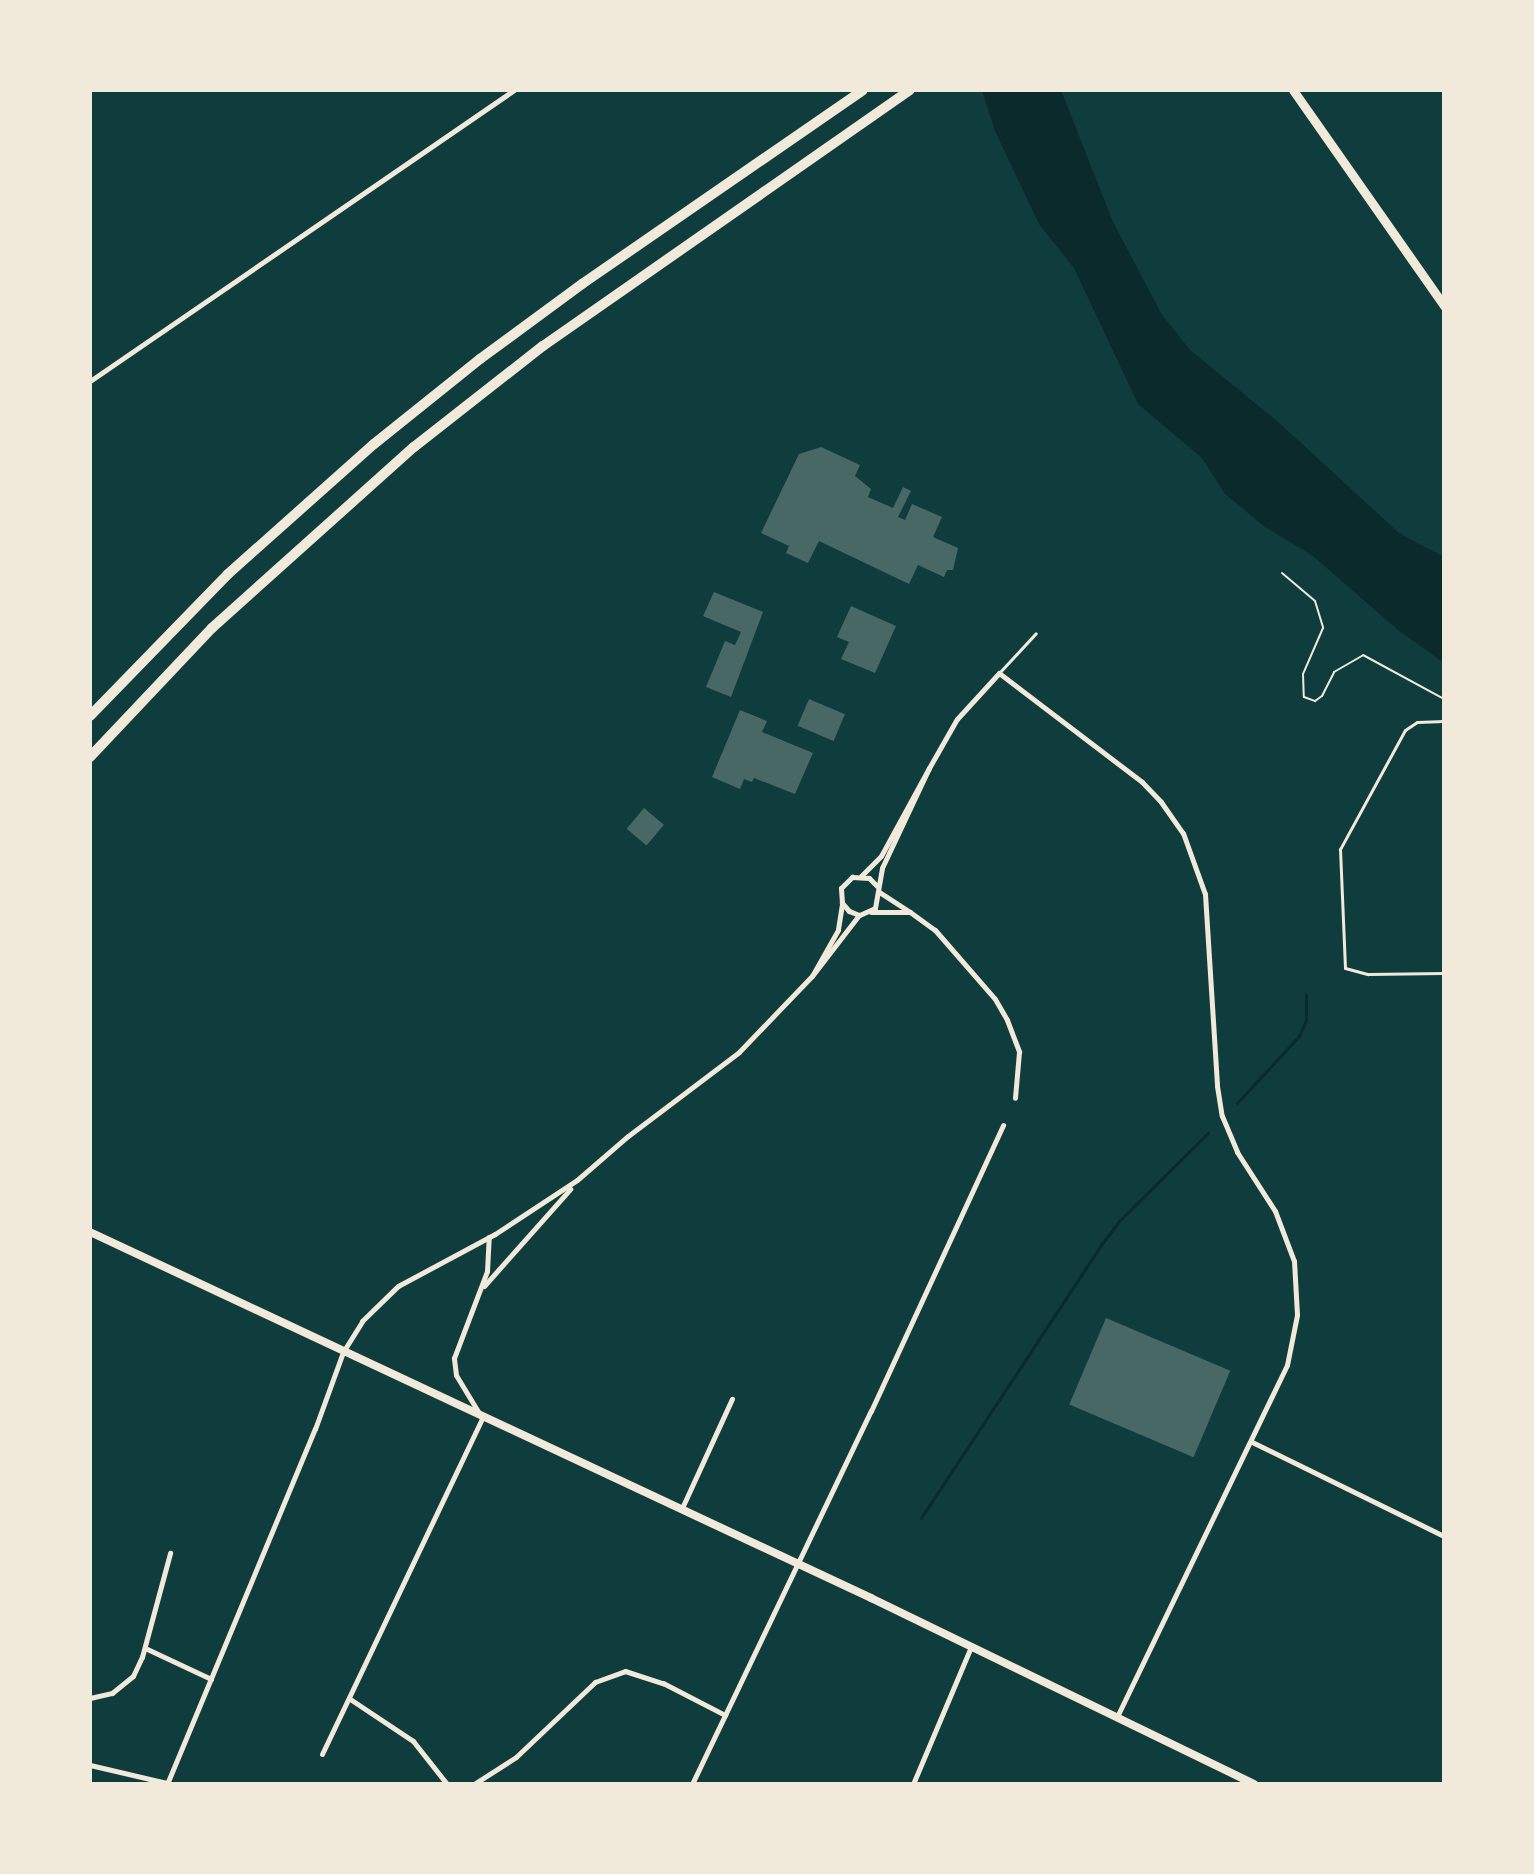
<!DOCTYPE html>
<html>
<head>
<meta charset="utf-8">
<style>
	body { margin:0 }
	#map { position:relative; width:1534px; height:1874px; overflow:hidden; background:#0f3d3e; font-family:Quicksand,sans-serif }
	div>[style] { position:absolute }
	.water>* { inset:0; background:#0a2a2b }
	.stream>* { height:3px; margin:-1.5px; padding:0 1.5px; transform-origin:1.5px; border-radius:1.5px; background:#0a2a2b }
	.building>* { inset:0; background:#486865; transform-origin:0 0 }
	.path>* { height:2px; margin:-1px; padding:0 1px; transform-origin:1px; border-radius:1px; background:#f1e9da }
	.service>* { height:3px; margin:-1.5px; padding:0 1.5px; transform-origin:1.5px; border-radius:1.5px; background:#f1e9da }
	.minor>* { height:5px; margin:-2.5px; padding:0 2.5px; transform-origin:2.5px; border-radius:2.5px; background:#f1e9da }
	.secondary>* { height:8px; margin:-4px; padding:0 4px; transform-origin:4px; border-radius:4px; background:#f1e9da }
	.primary>* { height:9px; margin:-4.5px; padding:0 4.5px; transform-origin:4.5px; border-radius:4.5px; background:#f1e9da }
	.motorway>* { height:10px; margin:-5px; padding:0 5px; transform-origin:5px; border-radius:5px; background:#f1e9da }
	span { translate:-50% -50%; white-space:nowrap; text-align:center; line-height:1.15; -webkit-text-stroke:7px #f1e9da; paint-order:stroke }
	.frame { position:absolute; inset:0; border:92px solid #f1e9da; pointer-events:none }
</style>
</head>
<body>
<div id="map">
	<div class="water">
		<div style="clip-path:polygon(982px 90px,1061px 90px,1113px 222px,1161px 313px,1190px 350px,1277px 421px,1399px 533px,1444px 557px,1444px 663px,1398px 630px,1313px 556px,1265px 527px,1225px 494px,1202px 458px,1138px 404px,1074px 268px,1039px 224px,995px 131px)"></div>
	</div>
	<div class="stream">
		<div style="left:1237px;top:1103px;width:91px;rotate:-47.2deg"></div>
		<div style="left:1299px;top:1036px;width:17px;rotate:-66deg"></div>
		<div style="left:1306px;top:1020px;width:26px;rotate:-90deg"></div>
		<div style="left:921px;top:1518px;width:327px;rotate:-56.6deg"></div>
		<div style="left:1101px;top:1245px;width:31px;rotate:-53deg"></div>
		<div style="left:1120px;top:1220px;width:124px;rotate:-44.7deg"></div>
	</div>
	<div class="building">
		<div style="clip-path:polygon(821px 447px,860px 465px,855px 476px,871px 489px,868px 497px,893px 508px,903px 487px,911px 491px,898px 517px,905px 520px,912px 504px,942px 517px,933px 537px,958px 548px,953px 570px,947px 570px,944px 577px,918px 565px,909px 584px,819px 541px,808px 563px,786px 553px,789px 546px,761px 533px,799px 454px)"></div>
		<div style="clip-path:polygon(714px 592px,763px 612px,731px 697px,706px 687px,725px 641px,735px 645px,741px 632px,703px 616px)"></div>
		<div style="clip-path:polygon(851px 606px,896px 626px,875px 673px,841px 659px,849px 642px,837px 637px)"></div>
		<div style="left:809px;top:699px;width:39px;height:29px;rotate:23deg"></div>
		<div style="clip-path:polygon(740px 710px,767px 721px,762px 732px,813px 753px,795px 794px,754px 778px,752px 782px,744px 779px,740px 789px,712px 777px)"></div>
		<div style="left:644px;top:808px;width:26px;height:27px;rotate:40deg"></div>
		<div style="left:1106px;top:1318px;width:135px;height:94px;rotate:23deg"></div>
	</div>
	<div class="path">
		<div style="left:1282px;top:573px;width:43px;rotate:40.3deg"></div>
		<div style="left:1315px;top:601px;width:28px;rotate:73deg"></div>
		<div style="left:1323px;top:628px;width:50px;rotate:113.5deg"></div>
		<div style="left:1303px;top:674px;width:23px;rotate:88deg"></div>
		<div style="left:1304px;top:697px;width:12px;rotate:20deg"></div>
		<div style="left:1315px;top:701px;width:9px;rotate:-36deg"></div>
		<div style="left:1322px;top:696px;width:27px;rotate:-63deg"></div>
		<div style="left:1334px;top:672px;width:34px;rotate:-30deg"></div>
		<div style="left:1363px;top:655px;width:92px;rotate:28.5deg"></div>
	</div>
	<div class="service">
		<div style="left:999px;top:673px;width:54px;rotate:-47.2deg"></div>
		<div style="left:1444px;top:721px;width:27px;rotate:178deg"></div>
		<div style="left:1417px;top:722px;width:14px;rotate:146deg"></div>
		<div style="left:1405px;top:730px;width:136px;rotate:118.6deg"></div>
		<div style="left:1340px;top:849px;width:119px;rotate:87.6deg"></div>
		<div style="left:1345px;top:968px;width:24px;rotate:15deg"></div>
		<div style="left:1368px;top:974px;width:76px;rotate:-0.8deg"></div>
	</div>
	<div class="minor">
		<div style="left:90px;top:381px;width:514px;rotate:-34.46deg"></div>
		<div style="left:929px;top:768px;width:56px;rotate:-60.3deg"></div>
		<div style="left:957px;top:719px;width:62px;rotate:-47.6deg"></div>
		<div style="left:999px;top:673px;width:180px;rotate:37.3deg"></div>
		<div style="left:1142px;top:782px;width:28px;rotate:46deg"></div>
		<div style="left:1161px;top:802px;width:38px;rotate:55deg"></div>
		<div style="left:1183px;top:833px;width:65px;rotate:70.2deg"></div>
		<div style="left:1205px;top:894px;width:192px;rotate:86.4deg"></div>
		<div style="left:1217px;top:1086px;width:30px;rotate:81deg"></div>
		<div style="left:1222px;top:1116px;width:39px;rotate:67deg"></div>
		<div style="left:1237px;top:1152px;width:70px;rotate:57.2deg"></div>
		<div style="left:1275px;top:1211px;width:53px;rotate:69.2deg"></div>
		<div style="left:1294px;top:1261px;width:54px;rotate:86.8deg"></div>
		<div style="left:1297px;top:1315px;width:51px;rotate:101.3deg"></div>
		<div style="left:1287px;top:1365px;width:391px;rotate:115.8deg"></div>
		<div style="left:861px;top:876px;width:28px;rotate:-45deg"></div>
		<div style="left:881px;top:856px;width:100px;rotate:-61.4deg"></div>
		<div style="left:929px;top:768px;width:110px;rotate:115.2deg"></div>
		<div style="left:882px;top:868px;width:41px;rotate:99.9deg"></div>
		<div style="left:875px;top:908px;width:17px;rotate:156deg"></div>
		<div style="left:859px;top:915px;width:11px;rotate:-158deg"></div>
		<div style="left:849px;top:911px;width:11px;rotate:-131deg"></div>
		<div style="left:842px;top:903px;width:15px;rotate:-94deg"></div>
		<div style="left:841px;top:888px;width:16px;rotate:-45deg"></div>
		<div style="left:852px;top:877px;width:17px;rotate:3deg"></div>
		<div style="left:869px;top:878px;width:11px;rotate:45deg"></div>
		<div style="left:842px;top:904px;width:26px;rotate:99deg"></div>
		<div style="left:838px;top:930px;width:53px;rotate:119.5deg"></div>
		<div style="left:812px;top:976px;width:77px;rotate:-52.4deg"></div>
		<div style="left:871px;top:912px;width:39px"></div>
		<div style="left:910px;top:912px;width:37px;rotate:-147deg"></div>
		<div style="left:910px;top:912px;width:31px;rotate:36deg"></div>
		<div style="left:935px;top:930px;width:91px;rotate:49deg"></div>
		<div style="left:995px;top:999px;width:24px;rotate:60deg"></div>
		<div style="left:1007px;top:1020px;width:34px;rotate:69deg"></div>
		<div style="left:1019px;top:1052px;width:46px;rotate:95deg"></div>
		<div style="left:484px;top:1286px;width:130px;rotate:-48.4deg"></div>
		<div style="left:1252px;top:1442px;width:214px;rotate:26.1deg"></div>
		<div style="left:682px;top:1508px;width:120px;rotate:-65.4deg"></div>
		<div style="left:145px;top:1648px;width:73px;rotate:25.2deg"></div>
		<div style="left:90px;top:1698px;width:23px;rotate:-13deg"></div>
		<div style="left:112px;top:1693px;width:27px;rotate:-39deg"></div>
		<div style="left:133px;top:1676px;width:21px;rotate:-65deg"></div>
		<div style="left:142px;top:1657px;width:108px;rotate:-74.9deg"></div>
		<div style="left:350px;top:1699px;width:76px;rotate:33.7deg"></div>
		<div style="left:413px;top:1741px;width:55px;rotate:51.7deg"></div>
		<div style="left:322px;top:1754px;width:372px;rotate:-64.5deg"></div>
		<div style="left:482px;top:1418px;width:50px;rotate:-121.2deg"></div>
		<div style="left:456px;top:1375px;width:17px;rotate:-97deg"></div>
		<div style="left:454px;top:1358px;width:93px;rotate:-69.2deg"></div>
		<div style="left:487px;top:1271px;width:34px;rotate:-87deg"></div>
		<div style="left:90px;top:1765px;width:79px;rotate:13.2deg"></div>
		<div style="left:167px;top:1784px;width:385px;rotate:-67.4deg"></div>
		<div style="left:315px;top:1429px;width:82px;rotate:-70deg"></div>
		<div style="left:343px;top:1352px;width:36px;rotate:-58deg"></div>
		<div style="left:362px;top:1321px;width:50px;rotate:-44.2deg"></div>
		<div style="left:398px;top:1286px;width:110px;rotate:-28.2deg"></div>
		<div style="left:495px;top:1234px;width:98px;rotate:-33.4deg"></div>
		<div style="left:577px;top:1180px;width:67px;rotate:-40.8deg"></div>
		<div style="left:628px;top:1136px;width:139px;rotate:-37.1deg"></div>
		<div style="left:739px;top:1052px;width:105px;rotate:-46.2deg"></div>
		<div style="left:474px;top:1784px;width:50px;rotate:-32.7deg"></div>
		<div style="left:516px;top:1757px;width:109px;rotate:-43.5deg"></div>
		<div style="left:595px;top:1682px;width:32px;rotate:-20deg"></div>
		<div style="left:625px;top:1671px;width:40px;rotate:18deg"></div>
		<div style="left:663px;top:1683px;width:70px;rotate:27.3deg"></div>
		<div style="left:692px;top:1784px;width:414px;rotate:-64.4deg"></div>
		<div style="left:871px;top:1411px;width:315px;rotate:-65.2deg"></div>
		<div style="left:913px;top:1784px;width:149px;rotate:-67.1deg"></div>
	</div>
	<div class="secondary">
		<div style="left:90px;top:1232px;width:863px;rotate:25.11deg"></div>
		<div style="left:871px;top:1598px;width:426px;rotate:25.9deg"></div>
	</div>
	<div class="primary">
		<div style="left:1293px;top:90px;width:264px;rotate:55deg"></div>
	</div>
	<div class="motorway">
		<div style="left:90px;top:716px;width:198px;rotate:-45.8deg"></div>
		<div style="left:228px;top:574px;width:195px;rotate:-41.7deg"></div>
		<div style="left:374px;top:444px;width:136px;rotate:-38.7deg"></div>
		<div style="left:480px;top:359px;width:127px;rotate:-36.3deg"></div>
		<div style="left:582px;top:284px;width:341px;rotate:-34.6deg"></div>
		<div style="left:90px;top:757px;width:178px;rotate:-46.6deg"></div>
		<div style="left:212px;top:628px;width:271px;rotate:-41.9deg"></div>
		<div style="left:414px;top:447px;width:164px;rotate:-38.1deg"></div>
		<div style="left:543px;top:346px;width:447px;rotate:-34.9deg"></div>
	</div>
	<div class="frame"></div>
</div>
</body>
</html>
